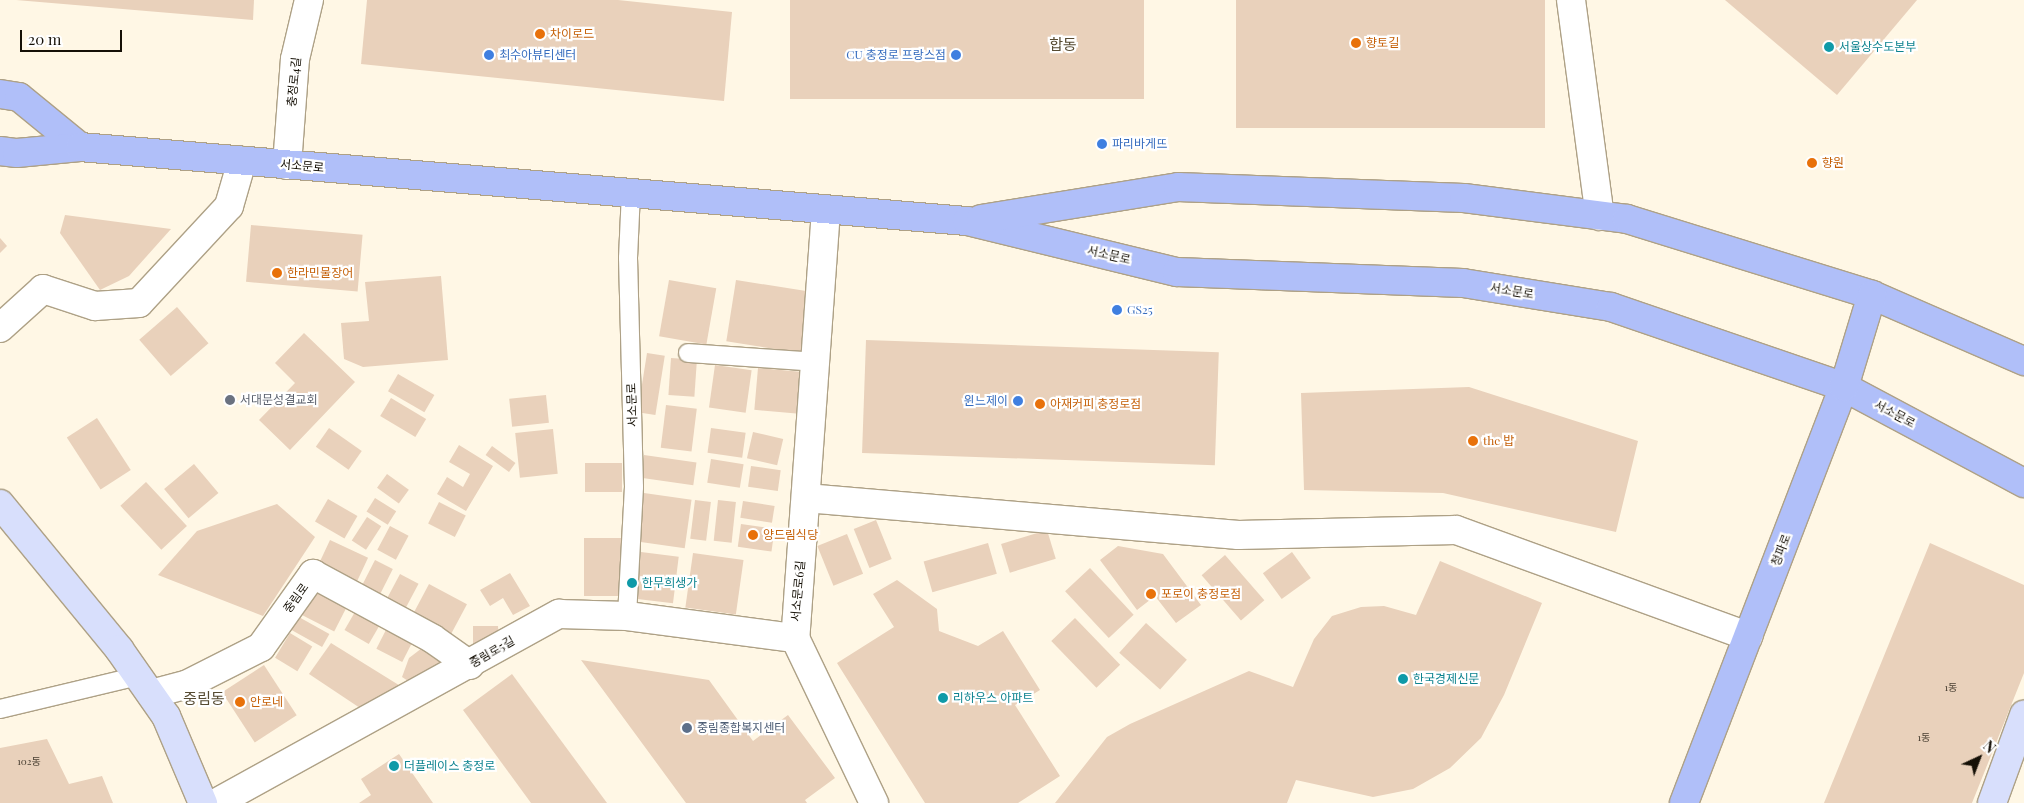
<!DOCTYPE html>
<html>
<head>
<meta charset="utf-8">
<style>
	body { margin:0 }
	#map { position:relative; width:2024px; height:803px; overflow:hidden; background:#fff7e5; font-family:"Playfair Display","Noto Sans KR",serif }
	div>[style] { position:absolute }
	.building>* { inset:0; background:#e9d1bb; transform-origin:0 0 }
	.roads { filter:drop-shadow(1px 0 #aea186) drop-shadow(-1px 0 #aea186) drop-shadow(0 1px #aea186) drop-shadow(0 -1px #aea186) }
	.lane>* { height:18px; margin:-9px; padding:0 9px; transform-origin:9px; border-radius:9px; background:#fff }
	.street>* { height:28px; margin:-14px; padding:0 14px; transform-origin:14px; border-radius:14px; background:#fff }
	.secondary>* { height:28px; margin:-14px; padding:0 14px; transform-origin:14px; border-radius:14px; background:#d8dffc }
	.primary>* { height:28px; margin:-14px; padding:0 14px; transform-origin:14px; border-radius:14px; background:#b0bff9 }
	.dots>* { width:14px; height:14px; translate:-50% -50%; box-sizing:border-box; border:2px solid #fff; border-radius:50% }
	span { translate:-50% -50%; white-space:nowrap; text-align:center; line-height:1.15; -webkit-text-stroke:4.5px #fff; paint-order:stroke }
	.number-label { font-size:10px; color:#4a4033 }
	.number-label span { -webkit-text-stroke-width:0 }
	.food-label { font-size:12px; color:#c56008 }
	.left { translate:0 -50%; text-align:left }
	.culture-label { font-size:12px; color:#0d838f }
	.shop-label { font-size:12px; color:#366cbe }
	.right { translate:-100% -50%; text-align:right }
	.street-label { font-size:12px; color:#151006 }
	.worship-label { font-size:12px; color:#5b616d }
	.service-label { font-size:12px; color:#4e5e75 }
	.quarter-label { font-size:15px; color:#564b32 }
	.north { position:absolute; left:1954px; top:733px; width:50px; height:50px; -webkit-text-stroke:4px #fff; paint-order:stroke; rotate:43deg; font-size:14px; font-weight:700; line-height:20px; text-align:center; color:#151006 }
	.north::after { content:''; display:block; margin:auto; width:18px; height:22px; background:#151006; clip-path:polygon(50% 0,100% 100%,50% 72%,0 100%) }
	.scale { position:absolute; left:20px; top:30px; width:102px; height:22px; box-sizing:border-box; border:2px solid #151006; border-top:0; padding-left:6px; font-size:15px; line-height:18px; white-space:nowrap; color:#151006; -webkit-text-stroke:4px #fff; paint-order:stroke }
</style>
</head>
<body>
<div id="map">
	<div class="building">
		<div style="clip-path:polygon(16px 0,254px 0,253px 20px)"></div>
		<div style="clip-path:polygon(367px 0,618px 0,732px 12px,724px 101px,361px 64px)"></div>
		<div style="left:790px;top:0;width:354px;height:99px"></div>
		<div style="left:1236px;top:0;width:309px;height:128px"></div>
		<div style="clip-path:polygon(1725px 0,1917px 0,1837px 95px)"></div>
		<div style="clip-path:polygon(65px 215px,171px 229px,129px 276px,100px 290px,60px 233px)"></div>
		<div style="left:251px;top:225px;width:112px;height:57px;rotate:5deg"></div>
		<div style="clip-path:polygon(0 238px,7px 246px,0 253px)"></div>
		<div style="clip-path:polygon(441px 276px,448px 360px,363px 367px,344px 359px,341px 323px,369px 321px,365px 282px)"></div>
		<div style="left:669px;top:280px;width:48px;height:57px;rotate:10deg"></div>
		<div style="left:736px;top:280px;width:79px;height:62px;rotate:9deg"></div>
		<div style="left:177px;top:307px;width:48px;height:50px;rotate:49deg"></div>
		<div style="clip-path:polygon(304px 333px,355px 382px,290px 450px,259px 420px,295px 383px,275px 363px)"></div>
		<div style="left:866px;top:340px;width:353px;height:113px;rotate:2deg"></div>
		<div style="left:647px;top:353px;width:18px;height:60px;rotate:9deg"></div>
		<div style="left:671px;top:358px;width:26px;height:37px;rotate:4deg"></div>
		<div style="left:715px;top:365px;width:37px;height:43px;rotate:8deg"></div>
		<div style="left:758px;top:368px;width:42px;height:42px;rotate:5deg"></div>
		<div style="left:398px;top:374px;width:42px;height:20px;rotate:30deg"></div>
		<div style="clip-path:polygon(1469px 387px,1638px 441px,1616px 532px,1443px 493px,1304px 490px,1301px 393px)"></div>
		<div style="left:546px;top:395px;width:28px;height:37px;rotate:84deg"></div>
		<div style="left:391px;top:398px;width:41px;height:21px;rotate:31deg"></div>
		<div style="left:666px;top:405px;width:31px;height:43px;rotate:7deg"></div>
		<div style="left:97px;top:418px;width:62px;height:36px;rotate:57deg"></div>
		<div style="left:329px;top:428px;width:40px;height:23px;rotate:35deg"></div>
		<div style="left:711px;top:428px;width:35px;height:25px;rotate:8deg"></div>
		<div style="left:553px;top:429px;width:45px;height:38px;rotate:84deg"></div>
		<div style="left:753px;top:432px;width:31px;height:27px;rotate:13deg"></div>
		<div style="clip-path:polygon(459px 445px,493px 466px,466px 511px,437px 494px,447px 477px,463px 487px,470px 474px,449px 462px)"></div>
		<div style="left:492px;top:446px;width:29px;height:11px;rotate:36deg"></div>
		<div style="left:644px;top:455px;width:53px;height:23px;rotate:8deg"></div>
		<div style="left:711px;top:459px;width:33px;height:24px;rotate:9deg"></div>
		<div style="left:622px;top:463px;width:29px;height:37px;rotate:90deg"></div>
		<div style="left:194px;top:464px;width:38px;height:39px;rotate:50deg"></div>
		<div style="left:751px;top:466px;width:30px;height:21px;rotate:8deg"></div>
		<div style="left:387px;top:474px;width:27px;height:17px;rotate:36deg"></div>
		<div style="left:146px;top:482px;width:60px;height:35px;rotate:47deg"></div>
		<div style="left:644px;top:493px;width:48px;height:49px;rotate:8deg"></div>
		<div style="left:375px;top:498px;width:25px;height:16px;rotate:32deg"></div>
		<div style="left:328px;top:499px;width:34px;height:26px;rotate:30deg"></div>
		<div style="left:695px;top:500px;width:16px;height:39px;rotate:7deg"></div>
		<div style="left:718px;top:500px;width:18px;height:41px;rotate:6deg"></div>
		<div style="left:743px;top:501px;width:32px;height:17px;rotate:9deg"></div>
		<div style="left:439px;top:502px;width:30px;height:24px;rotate:27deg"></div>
		<div style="clip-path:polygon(277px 504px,315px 537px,263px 616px,158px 575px,197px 531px)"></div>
		<div style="left:367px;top:517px;width:17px;height:28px;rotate:33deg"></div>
		<div style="left:876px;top:520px;width:42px;height:24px;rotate:68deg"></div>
		<div style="left:741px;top:524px;width:34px;height:23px;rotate:8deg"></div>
		<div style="left:390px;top:526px;width:21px;height:27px;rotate:28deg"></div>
		<div style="left:1047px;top:530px;width:30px;height:48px;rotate:73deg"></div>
		<div style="left:847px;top:534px;width:43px;height:32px;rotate:68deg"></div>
		<div style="left:584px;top:538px;width:39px;height:58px"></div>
		<div style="left:330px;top:540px;width:42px;height:31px;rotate:25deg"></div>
		<div style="left:988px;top:543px;width:32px;height:67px;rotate:74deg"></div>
		<div style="clip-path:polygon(1930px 543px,2024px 585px,2024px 673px,1972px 803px,1824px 803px)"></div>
		<div style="clip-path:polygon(1118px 546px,1163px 554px,1201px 605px,1176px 623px,1155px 596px,1137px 610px,1100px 560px)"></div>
		<div style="left:641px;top:552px;width:38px;height:47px;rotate:7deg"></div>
		<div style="left:1292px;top:552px;width:32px;height:36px;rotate:54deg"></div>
		<div style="left:693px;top:553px;width:51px;height:55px;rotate:8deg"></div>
		<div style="left:1225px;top:555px;width:60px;height:31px;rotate:49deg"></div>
		<div style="left:375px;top:560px;width:20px;height:36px;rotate:27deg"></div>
		<div style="clip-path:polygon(1440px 561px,1542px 603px,1504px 695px,1481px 738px,1450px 768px,1413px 789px,1373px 797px,1296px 780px,1287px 803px,1055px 803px,1107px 737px,1130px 724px,1249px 671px,1293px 687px,1314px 639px,1332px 616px,1361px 607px,1384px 606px,1416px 615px)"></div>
		<div style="left:1090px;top:568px;width:64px;height:34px;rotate:47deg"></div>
		<div style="clip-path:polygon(510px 573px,530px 606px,513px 615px,503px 598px,490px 606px,480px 590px)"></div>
		<div style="left:400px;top:574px;width:21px;height:35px;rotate:28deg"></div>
		<div style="clip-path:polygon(897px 580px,937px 609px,939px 631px,978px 646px,1003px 631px,1040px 690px,1015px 705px,1060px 776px,1018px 803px,925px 803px,837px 663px,894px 627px,873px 594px)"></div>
		<div style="left:314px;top:583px;width:40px;height:34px;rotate:27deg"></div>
		<div style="left:429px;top:584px;width:43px;height:37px;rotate:28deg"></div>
		<div style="left:359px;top:605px;width:28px;height:29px;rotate:30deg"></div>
		<div style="left:297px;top:616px;width:37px;height:15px;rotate:29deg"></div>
		<div style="left:1075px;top:618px;width:65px;height:33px;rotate:46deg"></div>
		<div style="left:390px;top:622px;width:29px;height:30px;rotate:27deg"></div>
		<div style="left:1146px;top:623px;width:55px;height:40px;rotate:42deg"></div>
		<div style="clip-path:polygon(473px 626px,498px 626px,499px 641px,473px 650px)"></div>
		<div style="left:290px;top:633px;width:26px;height:29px;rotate:31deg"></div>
		<div style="clip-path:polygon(331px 643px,402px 687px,363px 710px,309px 674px)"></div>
		<div style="clip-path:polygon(426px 645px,459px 662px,419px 688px,402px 677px,409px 658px)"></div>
		<div style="clip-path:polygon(581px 660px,709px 680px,753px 741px,788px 715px,835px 778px,805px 800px,807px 803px,686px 803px)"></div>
		<div style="left:264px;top:665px;width:60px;height:50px;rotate:57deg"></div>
		<div style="clip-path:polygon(512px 674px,607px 803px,531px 803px,463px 710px)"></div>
		<div style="clip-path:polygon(47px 739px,69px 784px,102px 776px,113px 803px,0 803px,0 748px)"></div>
		<div style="clip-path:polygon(399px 754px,433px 803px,359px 803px,371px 795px,361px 779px)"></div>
	</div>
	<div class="roads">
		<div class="lane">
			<div style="left:688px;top:353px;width:128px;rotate:4deg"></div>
			<div style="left:627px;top:616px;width:129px;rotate:-86.9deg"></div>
			<div style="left:634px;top:487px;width:229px;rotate:-91.5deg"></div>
			<div style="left:628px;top:258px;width:65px;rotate:-87.4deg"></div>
			<div style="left:0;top:709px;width:142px;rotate:-13.4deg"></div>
		</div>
		<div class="street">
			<div style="left:1571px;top:0;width:218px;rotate:82.4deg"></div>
			<div style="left:287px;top:165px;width:106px;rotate:-85.7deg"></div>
			<div style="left:295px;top:59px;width:61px;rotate:-76.7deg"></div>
			<div style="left:826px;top:210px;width:429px;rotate:94.1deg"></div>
			<div style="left:795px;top:638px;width:183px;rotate:64.4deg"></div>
			<div style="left:0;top:328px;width:58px;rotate:-42.2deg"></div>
			<div style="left:43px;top:289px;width:55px;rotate:18.1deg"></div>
			<div style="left:95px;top:306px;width:44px;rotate:-3.9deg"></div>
			<div style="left:139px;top:303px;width:132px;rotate:-47.1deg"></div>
			<div style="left:229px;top:206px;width:47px;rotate:-73.9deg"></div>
			<div style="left:806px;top:498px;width:434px;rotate:4.9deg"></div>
			<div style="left:1238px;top:535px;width:218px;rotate:-1.3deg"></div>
			<div style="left:1456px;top:530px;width:311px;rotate:20deg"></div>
			<div style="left:151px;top:694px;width:38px;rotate:-15deg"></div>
			<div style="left:188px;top:684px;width:82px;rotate:-26.9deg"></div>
			<div style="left:261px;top:647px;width:90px;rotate:-54.5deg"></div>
			<div style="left:313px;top:574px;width:136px;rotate:28.4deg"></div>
			<div style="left:433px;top:639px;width:45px;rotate:35.1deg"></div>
			<div style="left:216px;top:803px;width:392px;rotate:-28.9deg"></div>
			<div style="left:559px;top:614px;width:68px;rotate:1.7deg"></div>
			<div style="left:627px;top:616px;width:169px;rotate:7.5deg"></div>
		</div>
		<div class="secondary">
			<div style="left:0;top:504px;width:188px;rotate:50.6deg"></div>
			<div style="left:119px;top:649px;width:82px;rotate:55deg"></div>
			<div style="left:166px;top:716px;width:95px;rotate:67deg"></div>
			<div style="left:1992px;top:803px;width:94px;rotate:-70deg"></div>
		</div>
		<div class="primary">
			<div style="left:0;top:94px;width:19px;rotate:9deg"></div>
			<div style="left:19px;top:97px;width:79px;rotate:39.3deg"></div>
			<div style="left:0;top:151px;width:17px;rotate:7deg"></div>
			<div style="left:17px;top:153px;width:63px;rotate:-5.4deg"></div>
			<div style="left:80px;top:147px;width:890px;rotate:4.77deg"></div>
			<div style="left:967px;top:221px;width:216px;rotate:13.7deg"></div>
			<div style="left:1177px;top:272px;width:286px;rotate:2.2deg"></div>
			<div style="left:1463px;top:283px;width:150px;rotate:9.2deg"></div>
			<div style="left:1611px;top:307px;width:246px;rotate:18.9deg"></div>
			<div style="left:1844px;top:387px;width:204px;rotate:28.1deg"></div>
			<div style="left:981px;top:219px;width:200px;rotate:-9.2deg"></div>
			<div style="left:1178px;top:187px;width:286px;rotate:2.2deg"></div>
			<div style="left:1464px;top:198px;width:164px;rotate:7.3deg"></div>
			<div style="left:1627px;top:219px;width:257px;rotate:17.2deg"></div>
			<div style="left:1872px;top:295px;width:166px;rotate:23.5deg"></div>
			<div style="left:1684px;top:803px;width:446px;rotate:-69deg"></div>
			<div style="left:1844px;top:387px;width:96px;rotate:-73.1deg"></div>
		</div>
	</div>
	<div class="dots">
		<div style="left:540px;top:34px;background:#e8710a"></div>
		<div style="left:1356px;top:43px;background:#e8710a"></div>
		<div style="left:1829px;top:47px;background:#0f9aa8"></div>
		<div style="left:489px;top:55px;background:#3f7fe0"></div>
		<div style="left:956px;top:55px;background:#3f7fe0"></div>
		<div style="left:1102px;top:144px;background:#3f7fe0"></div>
		<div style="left:1812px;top:163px;background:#e8710a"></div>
		<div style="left:277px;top:273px;background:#e8710a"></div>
		<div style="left:1117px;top:310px;background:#3f7fe0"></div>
		<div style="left:230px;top:400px;background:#6b7280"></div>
		<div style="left:1018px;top:401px;background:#3f7fe0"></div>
		<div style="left:1040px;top:404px;background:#e8710a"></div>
		<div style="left:1473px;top:441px;background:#e8710a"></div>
		<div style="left:753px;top:535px;background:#e8710a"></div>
		<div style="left:632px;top:583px;background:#0f9aa8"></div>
		<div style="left:1151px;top:594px;background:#e8710a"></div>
		<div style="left:1403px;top:679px;background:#0f9aa8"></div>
		<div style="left:943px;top:698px;background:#0f9aa8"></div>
		<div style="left:240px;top:702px;background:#e8710a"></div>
		<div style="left:687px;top:728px;background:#5c6f8a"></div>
		<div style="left:394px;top:766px;background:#0f9aa8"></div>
	</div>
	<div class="number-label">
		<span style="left:1951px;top:688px">1동</span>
		<span style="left:1924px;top:738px">1동</span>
		<span style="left:29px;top:762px">102동</span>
	</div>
	<div class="food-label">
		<span class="left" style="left:550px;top:34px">차이로드</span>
		<span class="left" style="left:1366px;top:43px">향토길</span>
		<span class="left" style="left:1822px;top:163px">향원</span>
		<span class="left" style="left:287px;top:273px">한라민물장어</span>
		<span class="left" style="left:1050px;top:404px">아재커피 충정로점</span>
		<span class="left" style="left:1483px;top:441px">the 밥</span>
		<span class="left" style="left:763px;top:535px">양드림식당</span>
		<span class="left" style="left:1161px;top:594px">포로이 충정로점</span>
		<span class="left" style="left:250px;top:702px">안로네</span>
	</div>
	<div class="culture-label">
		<span class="left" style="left:1839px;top:47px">서울상수도본부</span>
		<span class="left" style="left:642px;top:583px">한무희생가</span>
		<span class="left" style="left:1413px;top:679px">한국경제신문</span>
		<span class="left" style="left:953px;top:698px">리하우스 아파트</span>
		<span class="left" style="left:404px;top:766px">더플레이스 충정로</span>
	</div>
	<div class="shop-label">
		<span class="left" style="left:499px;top:55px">최수아뷰티센터</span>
		<span class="right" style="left:946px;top:55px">CU 충정로 프랑스점</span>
		<span class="left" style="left:1112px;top:144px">파리바게뜨</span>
		<span class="left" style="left:1127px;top:310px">GS25</span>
		<span class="right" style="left:1008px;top:401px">윈느제이</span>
	</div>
	<div class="street-label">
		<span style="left:294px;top:82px;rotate:-84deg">충정로4길</span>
		<span style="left:302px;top:166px;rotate:5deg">서소문로</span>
		<span style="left:1109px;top:255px;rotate:13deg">서소문로</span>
		<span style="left:1512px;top:291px;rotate:9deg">서소문로</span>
		<span style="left:632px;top:405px;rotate:-92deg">서소문로</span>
		<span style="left:1895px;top:414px;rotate:28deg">서소문로</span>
		<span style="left:1781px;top:550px;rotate:-69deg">청파로</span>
		<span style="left:798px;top:591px;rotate:-85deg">서소문로6길</span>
		<span style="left:296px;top:598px;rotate:-54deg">중림로</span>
		<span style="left:492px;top:652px;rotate:-30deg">중림로5길</span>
	</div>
	<div class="worship-label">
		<span class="left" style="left:240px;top:400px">서대문성결교회</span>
	</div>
	<div class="service-label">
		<span class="left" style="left:697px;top:728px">중림종합복지센터</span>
	</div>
	<div class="quarter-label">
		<span style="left:1063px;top:45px">합동</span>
		<span style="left:204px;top:699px">중림동</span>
	</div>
	<div class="north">N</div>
	<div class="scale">20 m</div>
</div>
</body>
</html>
